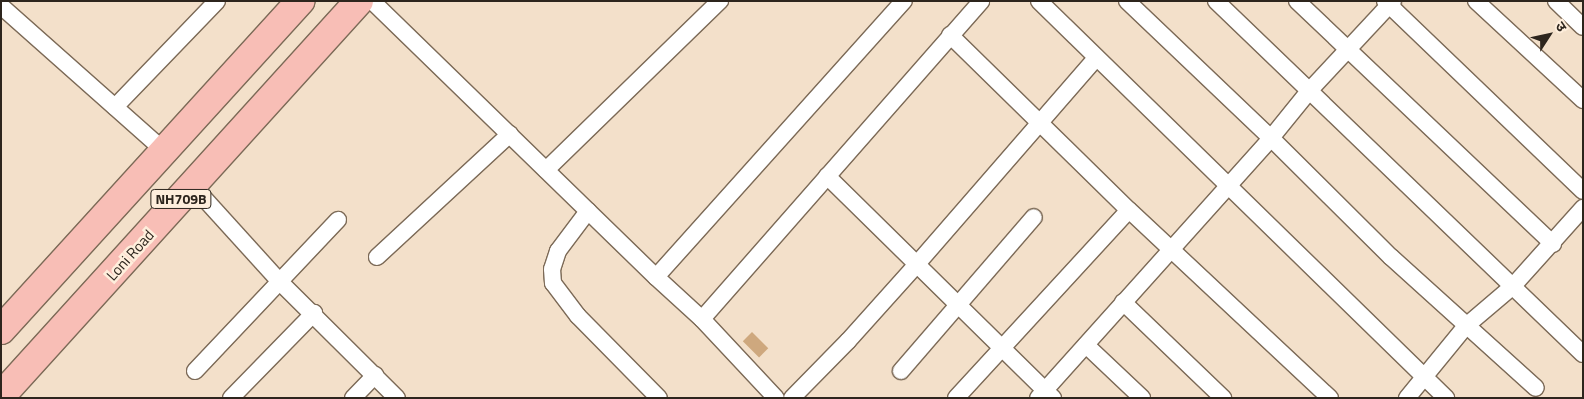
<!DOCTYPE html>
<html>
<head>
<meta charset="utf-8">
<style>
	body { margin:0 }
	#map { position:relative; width:1584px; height:399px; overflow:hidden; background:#f3e0ca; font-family:"Titillium Web","Noto Sans Devanagari",sans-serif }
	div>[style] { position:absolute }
	.building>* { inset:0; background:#cea87e; transform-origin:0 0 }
	.roads { filter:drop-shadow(1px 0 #7c6a57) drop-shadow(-1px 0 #7c6a57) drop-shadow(0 1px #7c6a57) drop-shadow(0 -1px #7c6a57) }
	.street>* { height:16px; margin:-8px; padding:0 8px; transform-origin:8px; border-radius:8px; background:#fff }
	.highway>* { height:28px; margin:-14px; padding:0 14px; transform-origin:14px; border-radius:14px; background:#f8beb6 }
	span { translate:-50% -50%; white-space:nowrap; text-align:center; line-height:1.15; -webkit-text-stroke:5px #feeedc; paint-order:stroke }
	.shield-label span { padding:1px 4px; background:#feeedc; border:1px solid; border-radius:4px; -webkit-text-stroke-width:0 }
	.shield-label { font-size:14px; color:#2d251d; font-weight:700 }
	.street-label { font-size:15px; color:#2d251d }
	.frame { position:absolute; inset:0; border:2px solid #2d251d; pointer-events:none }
	.north { position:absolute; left:1524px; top:10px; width:50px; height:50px; -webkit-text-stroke:4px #feeedc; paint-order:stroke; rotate:55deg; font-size:14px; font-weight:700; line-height:20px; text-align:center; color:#2d251d }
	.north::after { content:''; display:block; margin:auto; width:18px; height:22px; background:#2d251d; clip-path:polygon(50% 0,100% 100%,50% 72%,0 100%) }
</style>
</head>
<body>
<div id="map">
	<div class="building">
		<div style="left:752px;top:332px;width:23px;height:13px;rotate:45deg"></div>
	</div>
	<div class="roads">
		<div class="street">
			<div style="left:372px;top:1px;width:396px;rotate:44.2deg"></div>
			<div style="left:656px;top:277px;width:62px;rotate:42.4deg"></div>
			<div style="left:702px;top:319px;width:108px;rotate:46.9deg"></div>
			<div style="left:1039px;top:1px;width:569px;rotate:44.29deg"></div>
			<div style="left:1127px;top:1px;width:199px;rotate:43.6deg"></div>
			<div style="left:1271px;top:138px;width:169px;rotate:44.8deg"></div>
			<div style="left:1391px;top:257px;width:195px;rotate:42.1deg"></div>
			<div style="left:1216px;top:1px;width:509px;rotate:43.89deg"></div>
			<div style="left:1297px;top:1px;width:353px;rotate:43.5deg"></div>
			<div style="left:1385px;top:1px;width:274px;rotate:43.8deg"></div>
			<div style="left:1476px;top:1px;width:146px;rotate:42.8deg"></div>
			<div style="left:1556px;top:1px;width:37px;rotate:44deg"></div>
			<div style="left:1px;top:6px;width:217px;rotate:41.6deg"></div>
			<div style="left:950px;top:35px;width:250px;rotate:44.4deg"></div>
			<div style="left:1129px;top:210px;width:275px;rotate:43.1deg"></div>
			<div style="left:115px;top:107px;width:147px;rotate:-46.1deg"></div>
			<div style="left:546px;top:170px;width:243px;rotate:-44.2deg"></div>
			<div style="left:827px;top:176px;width:317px;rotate:44.5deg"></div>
			<div style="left:193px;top:186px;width:128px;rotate:47.8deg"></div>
			<div style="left:279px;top:281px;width:166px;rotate:44.8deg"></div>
			<div style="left:588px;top:211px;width:50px;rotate:126.9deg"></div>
			<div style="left:558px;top:251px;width:19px;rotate:108deg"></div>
			<div style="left:552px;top:269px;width:14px;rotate:86deg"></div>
			<div style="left:553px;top:283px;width:41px;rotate:52.9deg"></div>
			<div style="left:578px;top:316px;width:115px;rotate:45.4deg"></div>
			<div style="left:377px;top:257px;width:181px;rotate:-42.8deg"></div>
			<div style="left:656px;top:277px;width:371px;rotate:-48.1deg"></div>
			<div style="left:1123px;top:302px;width:139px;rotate:43.8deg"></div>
			<div style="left:702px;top:319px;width:423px;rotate:-48.7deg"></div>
			<div style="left:1086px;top:345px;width:77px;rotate:43.4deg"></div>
			<div style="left:195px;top:371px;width:208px;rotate:-46.6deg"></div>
			<div style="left:901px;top:371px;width:203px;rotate:-49.2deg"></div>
			<div style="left:231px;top:398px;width:119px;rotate:-45.7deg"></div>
			<div style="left:353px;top:398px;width:32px;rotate:-46deg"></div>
			<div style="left:792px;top:398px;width:80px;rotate:-45.5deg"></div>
			<div style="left:848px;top:341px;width:103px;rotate:-48.1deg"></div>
			<div style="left:917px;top:264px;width:273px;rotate:-49deg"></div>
			<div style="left:956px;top:398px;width:255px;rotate:-47.4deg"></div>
			<div style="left:1038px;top:398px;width:349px;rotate:-48.1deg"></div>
			<div style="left:1271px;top:138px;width:60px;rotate:-51deg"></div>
			<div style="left:1309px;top:91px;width:123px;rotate:-47deg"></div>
			<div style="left:1407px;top:398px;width:93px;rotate:-50.7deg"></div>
			<div style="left:1466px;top:326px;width:62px;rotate:-40.4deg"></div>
			<div style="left:1513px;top:286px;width:105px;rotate:-48.1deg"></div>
		</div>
		<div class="highway">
			<div style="left:1px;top:330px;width:445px;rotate:-47.7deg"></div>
			<div style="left:1px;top:396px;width:533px;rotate:-47.81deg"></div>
		</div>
	</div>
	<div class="shield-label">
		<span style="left:181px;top:199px">NH709B</span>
	</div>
	<div class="street-label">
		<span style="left:130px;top:255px;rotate:-48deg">Loni Road</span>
	</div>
	<div class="frame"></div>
	<div class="north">उ</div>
</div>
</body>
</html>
